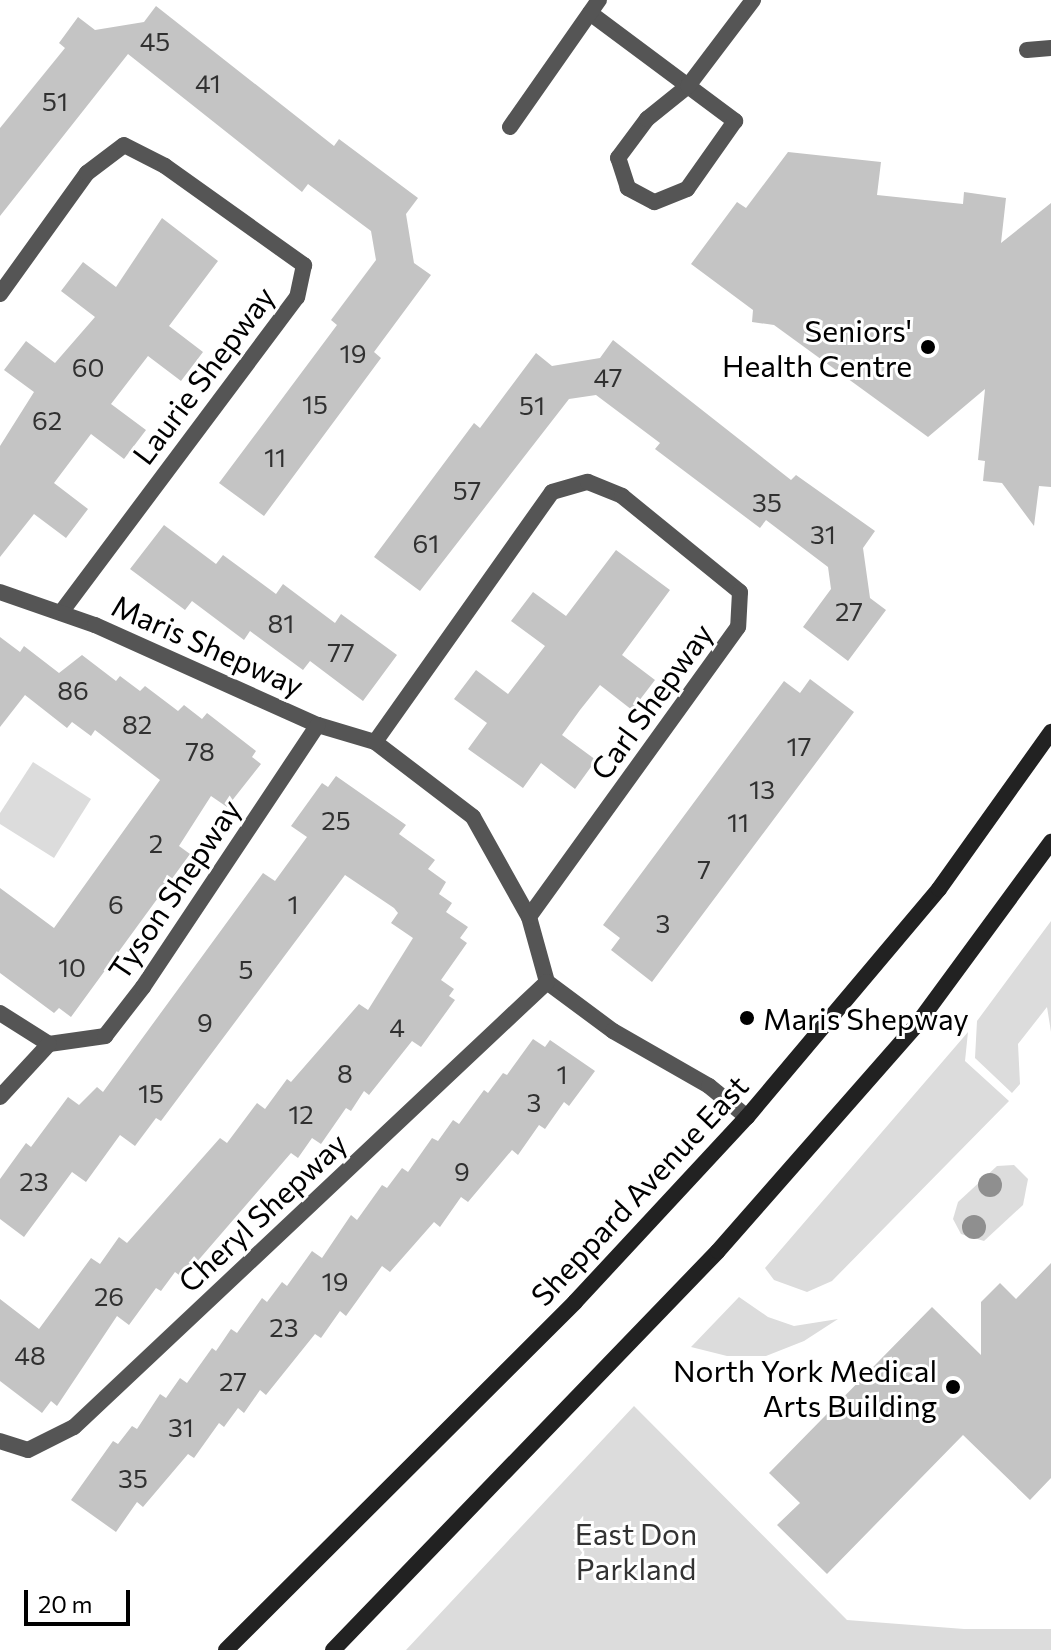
<!DOCTYPE html>
<html>
<head>
<meta charset="utf-8">
<style>
	body { margin:0 }
	#map { position:relative; width:1051px; height:1650px; overflow:hidden; background:#fff; font-family:Commissioner,sans-serif }
	div>[style] { position:absolute }
	.green>* { inset:0; background:#dcdcdc }
	.building>* { inset:0; background:#c4c4c4 }
	.service>* { height:16px; margin:-8px; padding:0 8px; transform-origin:8px; border-radius:8px; background:#555 }
	.minor>* { height:16px; margin:-8px; padding:0 8px; transform-origin:8px; border-radius:8px; background:#555 }
	.secondary>* { height:16px; margin:-8px; padding:0 8px; transform-origin:8px; border-radius:8px; background:#222 }
	.trees>* { width:24px; height:24px; margin:-12px; border-radius:50%; background:#8f8f8f }
	.dots>* { width:22px; height:22px; translate:-50% -50%; box-sizing:border-box; border:4px solid #fff; border-radius:50% }
	span { translate:-50% -50%; white-space:nowrap; text-align:center; line-height:1.15; -webkit-text-stroke:6px #fff; paint-order:stroke }
	.number-label { font-size:26px; color:#313131 }
	.number-label span { -webkit-text-stroke-width:0 }
	.poi-label { font-size:30px; color:#000 }
	.right { translate:-100% -50%; text-align:right }
	.left { translate:0 -50%; text-align:left }
	.street-label { font-size:30px; color:#000 }
	.park-label { font-size:30px; color:#333 }
	.scale { position:absolute; left:24px; top:1590px; width:106px; height:36px; box-sizing:border-box; border:4px solid #000; border-top:0; padding-left:10px; font-size:24px; line-height:28px; white-space:nowrap; color:#000; -webkit-text-stroke:6px #fff; paint-order:stroke }
</style>
</head>
<body>
<div id="map">
	<div class="green">
		<div style="clip-path:polygon(33px 762px,91px 799px,54px 858px,0 824px,0 813px)"></div>
		<div style="clip-path:polygon(1051px 921px,1051px 1032px,1047px 1007px,1018px 1044px,1020px 1084px,1012px 1093px,975px 1058px,977px 1021px)"></div>
		<div style="clip-path:polygon(968px 1032px,965px 1061px,1009px 1101px,832px 1281px,807px 1292px,774px 1280px,765px 1268px)"></div>
		<div style="clip-path:polygon(1014px 1165px,1028px 1179px,1023px 1205px,984px 1241px,961px 1234px,953px 1219px,958px 1202px,997px 1166px)"></div>
		<div style="clip-path:polygon(739px 1297px,768px 1317px,794px 1326px,838px 1319px,804px 1341px,766px 1356px,727px 1356px,691px 1347px)"></div>
		<div style="clip-path:polygon(634px 1406px,847px 1620px,964px 1629px,1051px 1629px,1051px 1650px,406px 1650px)"></div>
	</div>
	<div class="building">
		<div style="clip-path:polygon(156px 6px,334px 146px,339px 139px,418px 198px,406px 214px,414px 263px,431px 275px,374px 352px,381px 358px,264px 516px,219px 483px,337px 325px,331px 320px,376px 260px,371px 231px,308px 184px,302px 192px,128px 54px,0 216px,0 128px,65px 48px,59px 43px,78px 17px,95px 30px,144px 22px)"></div>
		<div style="clip-path:polygon(788px 152px,881px 162px,877px 195px,963px 204px,964px 192px,1006px 198px,1001px 243px,1051px 203px,1051px 487px,1039px 486px,1034px 526px,1002px 483px,983px 481px,985px 461px,978px 460px,985px 389px,928px 437px,774px 325px,752px 322px,753px 310px,691px 264px,737px 202px,746px 208px)"></div>
		<div style="clip-path:polygon(162px 218px,218px 261px,169px 326px,203px 352px,181px 381px,148px 356px,111px 404px,146px 430px,124px 459px,91px 434px,54px 483px,88px 509px,66px 538px,34px 514px,0 557px,0 446px,34px 392px,4px 370px,26px 341px,55px 363px,95px 317px,61px 291px,83px 262px,116px 287px)"></div>
		<div style="clip-path:polygon(613px 340px,791px 480px,796px 475px,875px 531px,863px 548px,870px 598px,886px 610px,848px 661px,803px 627px,831px 589px,828px 567px,766px 520px,760px 528px,655px 449px,660px 443px,596px 395px,569px 399px,420px 591px,374px 557px,474px 423px,480px 428px,536px 353px,552px 366px,600px 358px)"></div>
		<div style="clip-path:polygon(164px 525px,216px 564px,223px 555px,276px 594px,283px 584px,335px 623px,341px 614px,397px 655px,363px 701px,310px 661px,303px 670px,250px 631px,244px 640px,192px 601px,185px 610px,130px 569px)"></div>
		<div style="clip-path:polygon(616px 550px,670px 590px,622px 655px,655px 680px,632px 710px,600px 685px,580px 710px,562px 735px,596px 760px,575px 789px,541px 763px,523px 788px,468px 749px,487px 723px,454px 699px,476px 670px,508px 694px,545px 646px,511px 621px,533px 592px,566px 616px)"></div>
		<div style="clip-path:polygon(0 637px,20px 652px,24px 646px,59px 673px,82px 655px,116px 681px,120px 676px,140px 691px,145px 686px,178px 711px,184px 705px,202px 719px,207px 713px,256px 751px,252px 757px,261px 764px,227px 807px,211px 796px,179px 846px,190px 854px,71px 1017px,59px 1008px,54px 1013px,0 973px,0 888px,54px 928px,160px 780px,95px 730px,91px 736px,72px 722px,67px 728px,25px 695px,0 727px)"></div>
		<div style="clip-path:polygon(810px 679px,854px 712px,652px 982px,611px 950px,620px 938px,603px 925px,784px 681px,800px 693px)"></div>
		<div style="clip-path:polygon(336px 776px,406px 825px,399px 834px,435px 860px,428px 869px,446px 882px,439px 894px,452px 903px,446px 912px,468px 927px,460px 938px,467px 943px,441px 980px,454px 989px,449px 996px,455px 1000px,421px 1047px,412px 1041px,369px 1095px,364px 1091px,351px 1111px,346px 1108px,321px 1144px,312px 1138px,298px 1158px,291px 1153px,183px 1278px,175px 1272px,161px 1291px,156px 1288px,129px 1325px,117px 1316px,57px 1406px,51px 1401px,42px 1413px,0 1381px,0 1299px,39px 1329px,91px 1258px,100px 1264px,119px 1237px,127px 1243px,220px 1138px,227px 1143px,257px 1103px,265px 1109px,287px 1079px,291px 1082px,359px 1004px,368px 1010px,413px 938px,391px 923px,398px 913px,394px 908px,345px 875px,161px 1121px,156px 1118px,135px 1146px,120px 1135px,86px 1182px,72px 1172px,24px 1237px,0 1219px,0 1179px,26px 1143px,31px 1147px,68px 1097px,79px 1105px,97px 1087px,103px 1092px,263px 873px,275px 881px,307px 837px,291px 826px,322px 783px,328px 787px)"></div>
		<div style="clip-path:polygon(533px 1039px,545px 1047px,550px 1040px,595px 1071px,569px 1106px,564px 1102px,545px 1129px,539px 1125px,518px 1155px,512px 1150px,468px 1202px,461px 1197px,440px 1227px,434px 1222px,390px 1272px,382px 1266px,346px 1316px,340px 1311px,321px 1338px,315px 1334px,266px 1395px,260px 1390px,244px 1413px,238px 1408px,224px 1427px,219px 1423px,194px 1458px,188px 1454px,143px 1507px,137px 1502px,116px 1532px,71px 1500px,113px 1441px,118px 1444px,132px 1426px,137px 1429px,160px 1394px,166px 1398px,180px 1378px,187px 1383px,212px 1348px,216px 1351px,231px 1329px,237px 1333px,262px 1298px,267px 1302px,282px 1282px,287px 1286px,312px 1251px,322px 1258px,351px 1215px,357px 1220px,382px 1185px,387px 1188px,402px 1168px,408px 1172px,432px 1138px,438px 1141px,453px 1120px,459px 1124px,484px 1090px,488px 1093px,503px 1073px,507px 1075px)"></div>
		<div style="clip-path:polygon(1051px 1263px,1051px 1478px,1030px 1500px,963px 1435px,827px 1574px,777px 1525px,800px 1503px,769px 1473px,932px 1307px,981px 1355px,981px 1302px,1000px 1283px,1016px 1299px)"></div>
	</div>
	<div class="service">
		<div style="left:590px;top:13px;width:122px;rotate:36.7deg"></div>
		<div style="left:688px;top:86px;width:59px;rotate:36.7deg"></div>
		<div style="left:735px;top:121px;width:83px;rotate:125.2deg"></div>
		<div style="left:687px;top:189px;width:35px;rotate:158deg"></div>
		<div style="left:654px;top:202px;width:30px;rotate:-152deg"></div>
		<div style="left:628px;top:188px;width:32px;rotate:-108deg"></div>
		<div style="left:618px;top:158px;width:49px;rotate:-53.4deg"></div>
		<div style="left:647px;top:119px;width:53px;rotate:-38.8deg"></div>
		<div style="left:688px;top:86px;width:108px;rotate:-52.9deg"></div>
		<div style="left:1027px;top:50px;width:24px;rotate:-5deg"></div>
		<div style="left:510px;top:127px;width:155px;rotate:-55deg"></div>
	</div>
	<div class="minor">
		<div style="left:0;top:294px;width:149px;rotate:-54.3deg"></div>
		<div style="left:87px;top:173px;width:46px;rotate:-37.1deg"></div>
		<div style="left:124px;top:145px;width:46px;rotate:27.1deg"></div>
		<div style="left:165px;top:166px;width:171px;rotate:35.5deg"></div>
		<div style="left:304px;top:265px;width:33px;rotate:102deg"></div>
		<div style="left:297px;top:297px;width:394px;rotate:126.8deg"></div>
		<div style="left:0;top:592px;width:101px;rotate:19.2deg"></div>
		<div style="left:95px;top:625px;width:244px;rotate:24.2deg"></div>
		<div style="left:318px;top:725px;width:59px;rotate:16.6deg"></div>
		<div style="left:375px;top:742px;width:123px;rotate:37.4deg"></div>
		<div style="left:473px;top:817px;width:115px;rotate:60.8deg"></div>
		<div style="left:529px;top:917px;width:67px;rotate:74.5deg"></div>
		<div style="left:547px;top:982px;width:82px;rotate:36.6deg"></div>
		<div style="left:613px;top:1031px;width:111px;rotate:29.8deg"></div>
		<div style="left:709px;top:1086px;width:49px;rotate:39.2deg"></div>
		<div style="left:375px;top:742px;width:306px;rotate:-54.7deg"></div>
		<div style="left:552px;top:492px;width:37px;rotate:-16deg"></div>
		<div style="left:588px;top:482px;width:37px;rotate:22deg"></div>
		<div style="left:622px;top:496px;width:152px;rotate:39.1deg"></div>
		<div style="left:740px;top:592px;width:35px;rotate:93deg"></div>
		<div style="left:738px;top:627px;width:357px;rotate:125.8deg"></div>
		<div style="left:0;top:1013px;width:58px;rotate:32.3deg"></div>
		<div style="left:49px;top:1044px;width:57px;rotate:-8.1deg"></div>
		<div style="left:105px;top:1036px;width:62px;rotate:-52.2deg"></div>
		<div style="left:143px;top:987px;width:315px;rotate:-56.3deg"></div>
		<div style="left:0;top:1097px;width:72px;rotate:-47.2deg"></div>
		<div style="left:0;top:1441px;width:29px;rotate:18deg"></div>
		<div style="left:28px;top:1450px;width:51px;rotate:-26.6deg"></div>
		<div style="left:74px;top:1427px;width:649px;rotate:-43.25deg"></div>
	</div>
	<div class="secondary">
		<div style="left:226px;top:1650px;width:493px;rotate:-44.9deg"></div>
		<div style="left:575px;top:1302px;width:253px;rotate:-47.1deg"></div>
		<div style="left:747px;top:1117px;width:298px;rotate:-49.9deg"></div>
		<div style="left:939px;top:889px;width:193px;rotate:-54.5deg"></div>
		<div style="left:333px;top:1650px;width:554px;rotate:-46.02deg"></div>
		<div style="left:718px;top:1251px;width:303px;rotate:-48.7deg"></div>
		<div style="left:918px;top:1023px;width:225px;rotate:-53.7deg"></div>
	</div>
	<div class="trees">
		<div style="left:990px;top:1185px"></div>
		<div style="left:974px;top:1227px"></div>
	</div>
	<div class="dots">
		<div style="left:928px;top:347px;background:#000"></div>
		<div style="left:747px;top:1018px;background:#000"></div>
		<div style="left:953px;top:1387px;background:#000"></div>
	</div>
	<div class="number-label">
		<span style="left:155px;top:41px">45</span>
		<span style="left:208px;top:83px">41</span>
		<span style="left:55px;top:101px">51</span>
		<span style="left:353px;top:353px">19</span>
		<span style="left:88px;top:367px">60</span>
		<span style="left:608px;top:377px">47</span>
		<span style="left:315px;top:404px">15</span>
		<span style="left:532px;top:405px">51</span>
		<span style="left:47px;top:420px">62</span>
		<span style="left:275px;top:457px">11</span>
		<span style="left:467px;top:490px">57</span>
		<span style="left:767px;top:502px">35</span>
		<span style="left:823px;top:534px">31</span>
		<span style="left:426px;top:543px">61</span>
		<span style="left:849px;top:611px">27</span>
		<span style="left:281px;top:623px">81</span>
		<span style="left:341px;top:652px">77</span>
		<span style="left:73px;top:690px">86</span>
		<span style="left:137px;top:724px">82</span>
		<span style="left:799px;top:746px">17</span>
		<span style="left:200px;top:751px">78</span>
		<span style="left:762px;top:789px">13</span>
		<span style="left:336px;top:820px">25</span>
		<span style="left:738px;top:822px">11</span>
		<span style="left:156px;top:843px">2</span>
		<span style="left:704px;top:869px">7</span>
		<span style="left:116px;top:904px">6</span>
		<span style="left:293px;top:904px">1</span>
		<span style="left:663px;top:923px">3</span>
		<span style="left:72px;top:967px">10</span>
		<span style="left:246px;top:969px">5</span>
		<span style="left:205px;top:1022px">9</span>
		<span style="left:397px;top:1027px">4</span>
		<span style="left:345px;top:1073px">8</span>
		<span style="left:562px;top:1074px">1</span>
		<span style="left:151px;top:1093px">15</span>
		<span style="left:534px;top:1102px">3</span>
		<span style="left:301px;top:1114px">12</span>
		<span style="left:462px;top:1171px">9</span>
		<span style="left:34px;top:1181px">23</span>
		<span style="left:335px;top:1281px">19</span>
		<span style="left:109px;top:1296px">26</span>
		<span style="left:284px;top:1327px">23</span>
		<span style="left:30px;top:1355px">48</span>
		<span style="left:233px;top:1381px">27</span>
		<span style="left:181px;top:1427px">31</span>
		<span style="left:133px;top:1478px">35</span>
	</div>
	<div class="poi-label">
		<span class="right" style="left:912px;top:347px">Seniors'<br>Health Centre</span>
		<span class="left" style="left:763px;top:1018px">Maris Shepway</span>
		<span class="right" style="left:937px;top:1387px">North York Medical<br>Arts Building</span>
	</div>
	<div class="street-label">
		<span style="left:203px;top:375px;rotate:-53deg">Laurie Shepway</span>
		<span style="left:208px;top:645px;rotate:24deg">Maris Shepway</span>
		<span style="left:651px;top:701px;rotate:-54deg">Carl Shepway</span>
		<span style="left:174px;top:889px;rotate:-56deg">Tyson Shepway</span>
		<span style="left:639px;top:1190px;rotate:-47deg">Sheppard Avenue East</span>
		<span style="left:262px;top:1212px;rotate:-43deg">Cheryl Shepway</span>
	</div>
	<div class="park-label">
		<span style="left:636px;top:1550px">East Don<br>Parkland</span>
	</div>
	<div class="scale">20 m</div>
</div>
</body>
</html>
